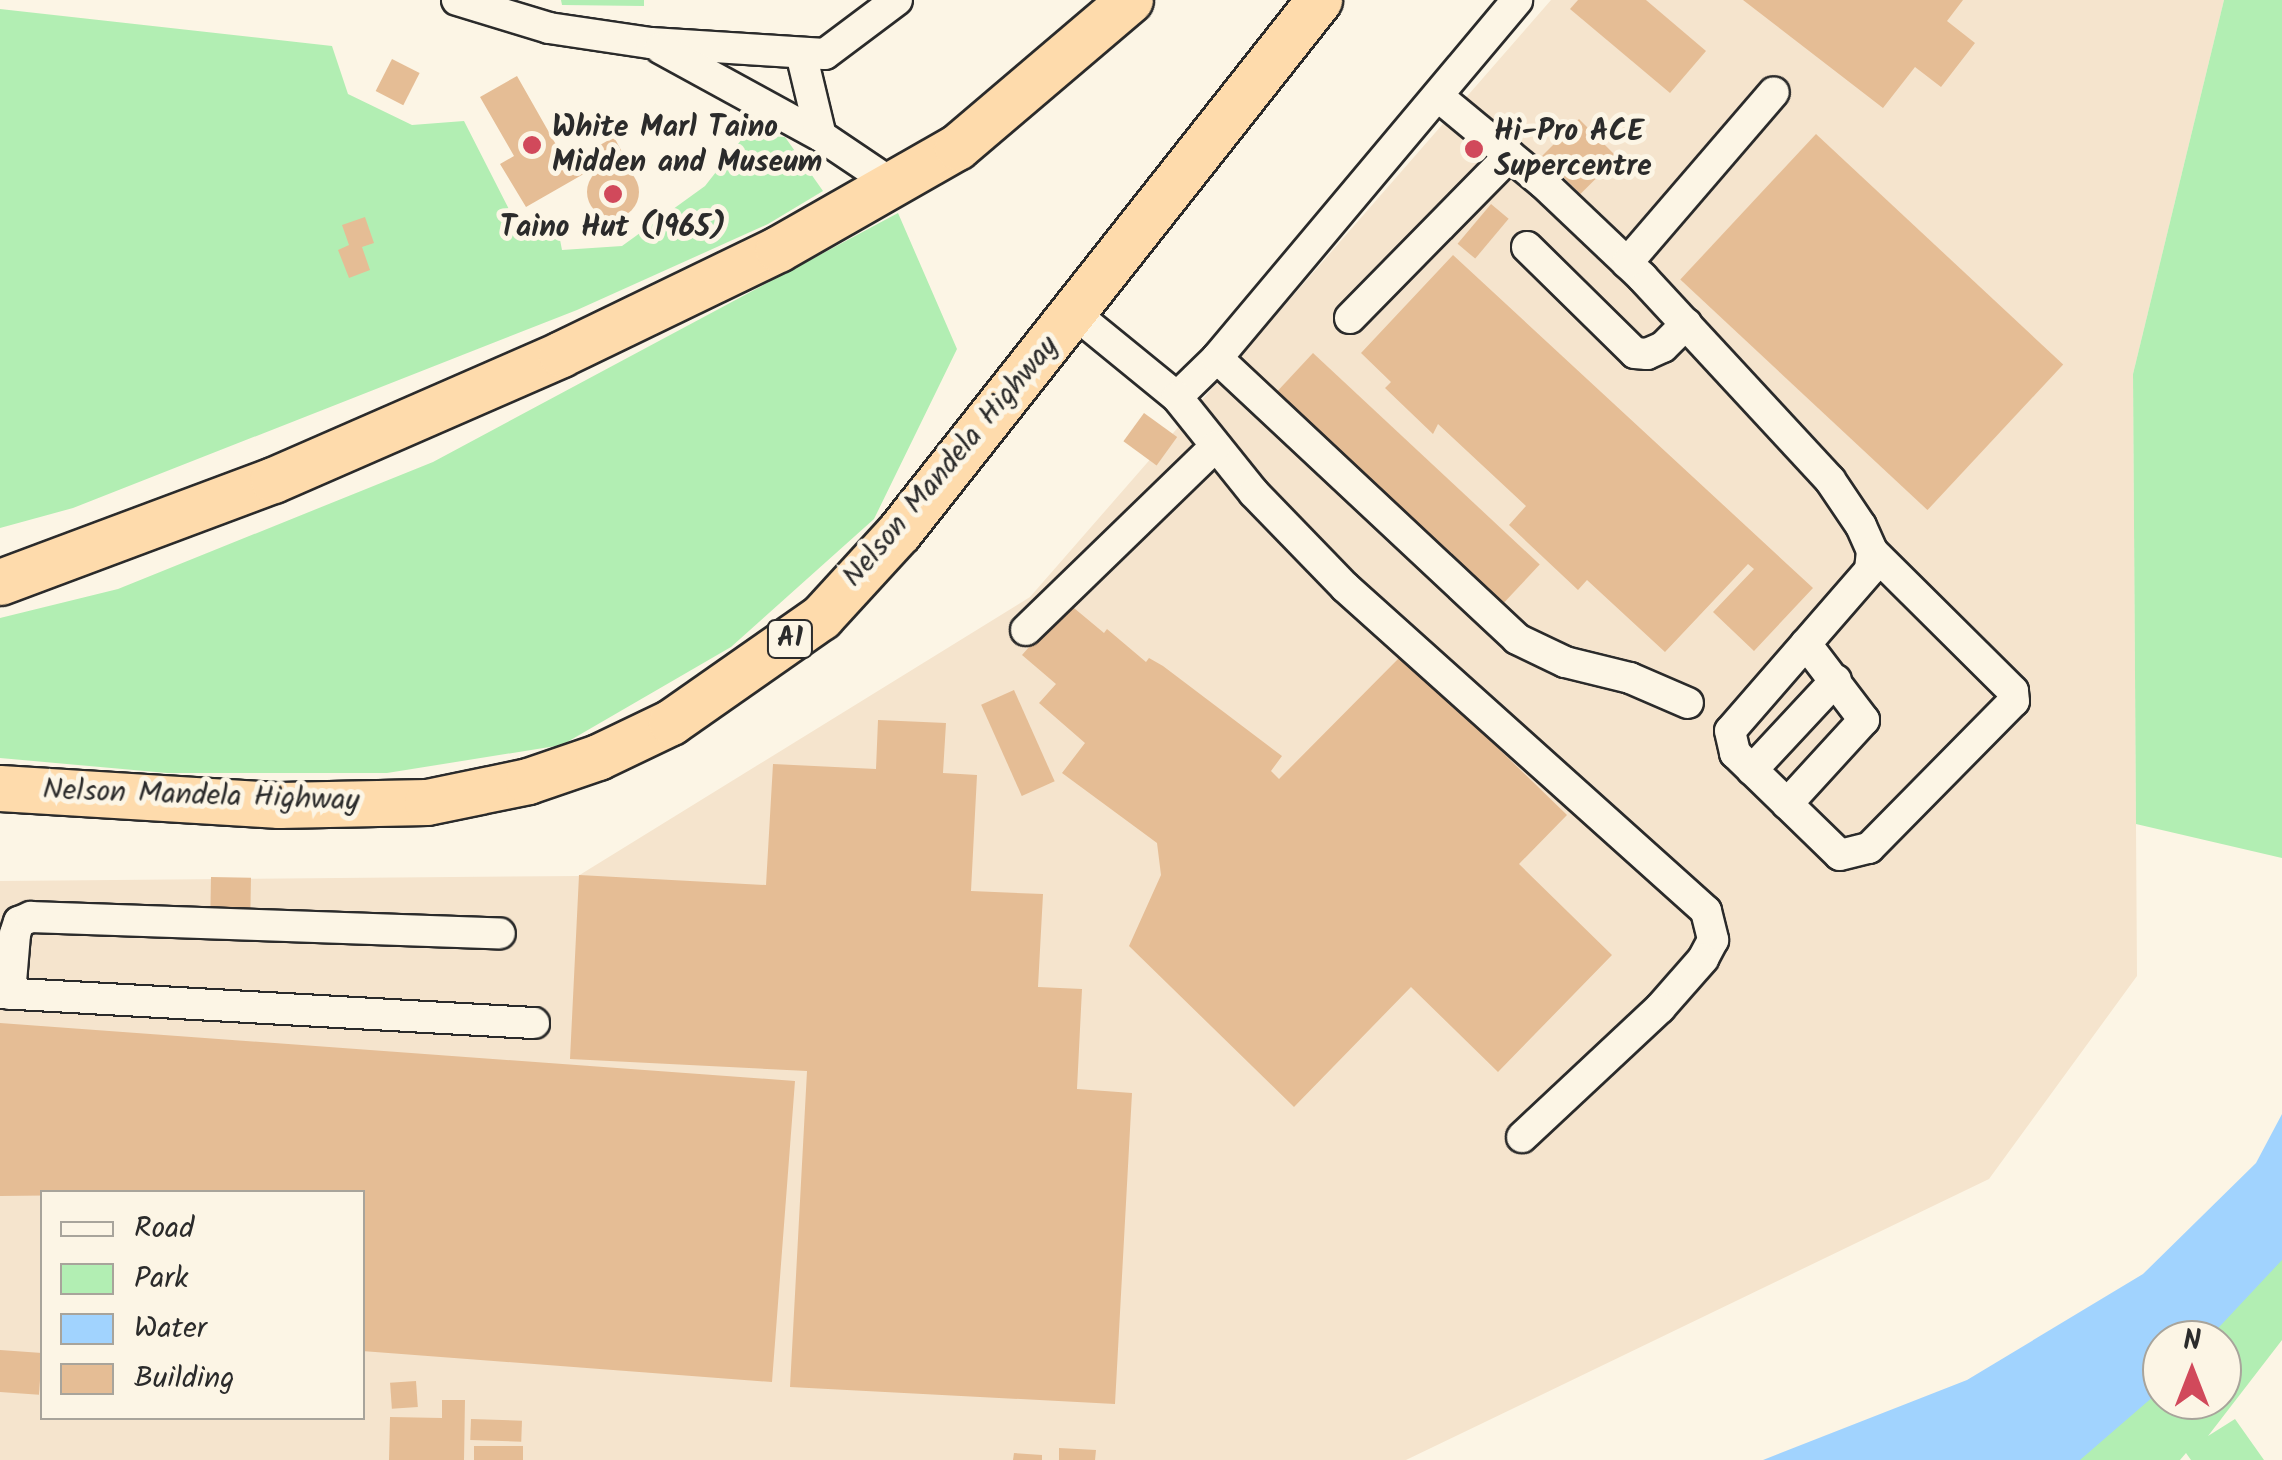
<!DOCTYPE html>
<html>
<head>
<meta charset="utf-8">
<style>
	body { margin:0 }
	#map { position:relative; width:2282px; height:1460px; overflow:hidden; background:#fcf5e5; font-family:Kalam,sans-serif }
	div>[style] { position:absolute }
	.built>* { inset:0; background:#f5e4cd }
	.green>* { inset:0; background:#b2eeb3 }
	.water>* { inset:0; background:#a1d3fe }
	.building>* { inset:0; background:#e5bd95; transform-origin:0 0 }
	.round { border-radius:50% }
	.roads { filter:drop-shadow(2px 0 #2b2b2b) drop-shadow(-2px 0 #2b2b2b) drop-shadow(0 2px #2b2b2b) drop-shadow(0 -2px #2b2b2b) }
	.minor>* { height:30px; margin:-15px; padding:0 15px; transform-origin:15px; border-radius:15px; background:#fcf5e5 }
	.highway>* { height:45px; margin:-22.5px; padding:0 22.5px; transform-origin:22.5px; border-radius:22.5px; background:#fedbac }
	.dots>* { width:28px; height:28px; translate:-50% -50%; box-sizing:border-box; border:5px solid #fcf5e5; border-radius:50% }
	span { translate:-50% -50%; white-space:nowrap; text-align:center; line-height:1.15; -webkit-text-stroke:10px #fcf5e5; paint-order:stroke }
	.shield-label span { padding:2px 8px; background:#fcf5e5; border:2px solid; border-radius:8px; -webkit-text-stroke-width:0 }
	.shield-label { font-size:28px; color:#2b2b2b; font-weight:700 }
	.poi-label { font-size:30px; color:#2b2b2b; font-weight:700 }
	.left { translate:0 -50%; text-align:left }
	.street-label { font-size:30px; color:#2b2b2b }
	.legend { position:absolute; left:40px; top:1190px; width:325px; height:230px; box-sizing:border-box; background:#fcf5e5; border:2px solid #a8a49b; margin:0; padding:12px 18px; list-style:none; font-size:30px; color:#2b2b2b }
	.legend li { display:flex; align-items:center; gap:20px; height:50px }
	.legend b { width:50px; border:2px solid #a8a49b }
	.north { position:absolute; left:2142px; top:1320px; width:100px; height:100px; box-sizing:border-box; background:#fcf5e5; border:2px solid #a8a49b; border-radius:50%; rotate:0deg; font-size:28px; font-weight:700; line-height:40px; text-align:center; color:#2b2b2b }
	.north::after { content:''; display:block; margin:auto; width:35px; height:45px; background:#d1495b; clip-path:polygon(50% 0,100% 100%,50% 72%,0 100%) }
</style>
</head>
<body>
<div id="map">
	<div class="built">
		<div style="clip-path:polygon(evenodd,1551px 0,2224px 0,2133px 374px,2137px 976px,1989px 1179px,1406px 1460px,0 1460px,0 881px,578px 876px,1030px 597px,1551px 0,42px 1192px,362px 1192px,362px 1418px,42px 1418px,42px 1192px)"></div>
	</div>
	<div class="green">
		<div style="clip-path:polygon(561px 0,644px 0,644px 6px,562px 5px)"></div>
		<div style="clip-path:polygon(2224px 0,2282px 0,2282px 858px,2136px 824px,2133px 374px)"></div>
		<div style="clip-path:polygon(0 9px,332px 46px,348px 94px,412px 125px,464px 121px,515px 221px,556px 219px,562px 250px,622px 246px,705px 186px,745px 135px,785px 137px,823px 191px,768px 224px,577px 310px,73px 508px,0 528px)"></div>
		<div style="clip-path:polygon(898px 213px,957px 349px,874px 519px,731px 647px,562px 745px,387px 773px,167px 773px,0 758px,0 618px,118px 589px,433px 462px)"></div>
		<div style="clip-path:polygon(2282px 1259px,2282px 1340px,2208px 1436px,2235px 1419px,2264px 1460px,2191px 1460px,2186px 1453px,2180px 1460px,2075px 1460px,2162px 1375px,2162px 1400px,2222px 1400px,2222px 1340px,2198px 1340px)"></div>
	</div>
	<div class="water">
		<div style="clip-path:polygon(2282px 1114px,2282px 1260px,2207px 1340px,2162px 1340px,2162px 1389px,2080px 1460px,1763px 1460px,1967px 1380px,2143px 1274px,2256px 1163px)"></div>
	</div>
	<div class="building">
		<div style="clip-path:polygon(1578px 0,1646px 0,1706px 51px,1670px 93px,1570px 9px)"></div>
		<div style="clip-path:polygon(1743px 0,1963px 0,1947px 21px,1975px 43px,1941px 87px,1915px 67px,1883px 108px)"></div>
		<div style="left:392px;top:59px;width:31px;height:36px;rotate:27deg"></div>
		<div style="clip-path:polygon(517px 76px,567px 164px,614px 137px,622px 152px,526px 207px,500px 164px,514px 156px,480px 97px)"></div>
		<div style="left:1579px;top:119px;width:54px;height:52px;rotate:45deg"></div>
		<div style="left:1816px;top:134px;width:338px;height:199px;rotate:43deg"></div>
		<div class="round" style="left:587px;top:166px;width:52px;height:52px"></div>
		<div style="left:1491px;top:204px;width:23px;height:52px;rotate:40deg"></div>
		<div style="clip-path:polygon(365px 217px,374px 243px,362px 247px,370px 270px,349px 278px,338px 250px,349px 245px,342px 225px)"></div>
		<div style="clip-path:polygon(1453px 255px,1813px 588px,1754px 651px,1713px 612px,1754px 569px,1748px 564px,1665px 652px,1587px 580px,1578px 590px,1509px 525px,1526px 506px,1438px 424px,1433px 434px,1385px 388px,1391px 382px,1361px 353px)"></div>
		<div style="left:1313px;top:353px;width:310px;height:57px;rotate:43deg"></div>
		<div style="left:1144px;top:413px;width:41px;height:35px;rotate:36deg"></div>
		<div style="clip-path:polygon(1068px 603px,1104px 633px,1107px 629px,1146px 662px,1149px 658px,1163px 666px,1282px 756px,1271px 771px,1279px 779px,1402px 655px,1567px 815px,1519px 864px,1612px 955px,1498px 1072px,1411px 987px,1294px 1107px,1129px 946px,1161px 875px,1157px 843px,1062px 773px,1085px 743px,1039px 703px,1056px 684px,1022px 655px)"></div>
		<div style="left:1014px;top:690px;width:100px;height:36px;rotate:66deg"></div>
		<div style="clip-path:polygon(878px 720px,946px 723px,943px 773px,977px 775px,971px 891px,1043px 894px,1038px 987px,1082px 989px,1077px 1089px,1132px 1093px,1115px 1404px,790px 1387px,807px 1071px,570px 1059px,579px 875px,766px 885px,773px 764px,876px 769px)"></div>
		<div style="left:211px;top:877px;width:40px;height:34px;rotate:1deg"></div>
		<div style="clip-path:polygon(0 1023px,795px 1081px,772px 1382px,362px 1351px,362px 1192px,0 1196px)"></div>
		<div style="left:0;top:1350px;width:42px;height:42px;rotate:4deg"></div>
		<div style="left:416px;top:1381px;width:26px;height:26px;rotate:86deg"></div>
		<div style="clip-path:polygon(442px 1400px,465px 1400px,464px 1460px,389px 1460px,390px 1417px,442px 1418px)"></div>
		<div style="left:471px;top:1419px;width:51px;height:21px;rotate:2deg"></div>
		<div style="left:474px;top:1446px;width:49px;height:14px"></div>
		<div style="clip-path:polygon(1059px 1448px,1096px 1450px,1095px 1460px,1059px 1460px)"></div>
		<div style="clip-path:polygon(1014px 1453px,1042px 1455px,1042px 1460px,1013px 1460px)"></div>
	</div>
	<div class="roads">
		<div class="minor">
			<div style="left:457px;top:0;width:96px;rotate:16.9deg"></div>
			<div style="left:549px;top:28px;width:103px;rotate:8.4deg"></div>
			<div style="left:651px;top:43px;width:174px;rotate:3.6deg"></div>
			<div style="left:825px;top:54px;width:90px;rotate:-36.9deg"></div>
			<div style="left:660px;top:48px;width:183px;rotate:28.7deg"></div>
			<div style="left:821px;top:136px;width:88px;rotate:33.9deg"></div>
			<div style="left:801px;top:53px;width:85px;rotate:76.5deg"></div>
			<div style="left:1439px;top:97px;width:135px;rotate:39.6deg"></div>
			<div style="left:1543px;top:183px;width:137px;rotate:43.5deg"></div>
			<div style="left:1642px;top:277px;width:277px;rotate:47.2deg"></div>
			<div style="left:1830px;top:480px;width:55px;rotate:56deg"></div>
			<div style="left:1861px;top:526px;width:27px;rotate:66deg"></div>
			<div style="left:1872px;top:551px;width:19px;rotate:96deg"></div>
			<div style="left:1870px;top:570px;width:213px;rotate:131deg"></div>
			<div style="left:1730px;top:731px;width:23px;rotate:77deg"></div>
			<div style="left:1735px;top:753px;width:146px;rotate:44.2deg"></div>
			<div style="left:1840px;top:855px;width:30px;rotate:-14deg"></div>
			<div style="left:1869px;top:848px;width:206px;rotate:-45.4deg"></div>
			<div style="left:2014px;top:701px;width:10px;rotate:-96deg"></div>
			<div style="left:2013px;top:691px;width:199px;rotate:-135.2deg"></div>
			<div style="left:1527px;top:247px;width:151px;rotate:44.5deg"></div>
			<div style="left:1635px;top:353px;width:12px;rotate:5deg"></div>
			<div style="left:1647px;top:354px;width:17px;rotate:-24deg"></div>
			<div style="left:1663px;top:347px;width:33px;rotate:-45deg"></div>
			<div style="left:1627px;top:263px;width:225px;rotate:-49.3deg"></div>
			<div style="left:1074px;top:313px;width:133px;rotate:39.2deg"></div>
			<div style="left:1177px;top:397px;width:56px;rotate:-44.3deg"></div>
			<div style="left:1217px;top:358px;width:467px;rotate:-50deg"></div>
			<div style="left:1350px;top:318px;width:228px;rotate:-45.5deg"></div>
			<div style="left:1217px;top:358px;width:411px;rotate:43.1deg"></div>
			<div style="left:1517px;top:639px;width:53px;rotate:25.6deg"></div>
			<div style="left:1565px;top:662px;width:67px;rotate:13.8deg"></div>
			<div style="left:1630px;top:678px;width:63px;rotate:23.3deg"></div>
			<div style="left:1177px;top:397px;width:123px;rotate:51.3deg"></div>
			<div style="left:1254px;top:493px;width:131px;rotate:45.9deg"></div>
			<div style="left:1345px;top:587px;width:485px;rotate:41.9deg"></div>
			<div style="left:1706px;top:911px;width:30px;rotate:76deg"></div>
			<div style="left:1713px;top:940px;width:21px;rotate:118deg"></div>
			<div style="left:1703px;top:959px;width:65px;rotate:131.3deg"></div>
			<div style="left:1660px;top:1008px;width:189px;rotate:136.9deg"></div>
			<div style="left:1026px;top:630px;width:264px;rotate:-44.1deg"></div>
			<div style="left:1752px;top:770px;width:123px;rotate:-47deg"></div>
			<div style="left:1787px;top:804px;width:114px;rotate:-47.5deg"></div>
			<div style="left:1864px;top:720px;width:96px;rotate:-127.3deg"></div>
			<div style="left:0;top:993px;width:535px;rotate:3.22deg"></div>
			<div style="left:10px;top:994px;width:60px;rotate:-85.2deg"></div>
			<div style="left:15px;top:934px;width:13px;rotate:-72deg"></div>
			<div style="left:19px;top:922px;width:13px;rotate:-23deg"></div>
			<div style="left:31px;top:917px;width:469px;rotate:2deg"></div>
		</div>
		<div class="highway">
			<div style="left:0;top:582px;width:291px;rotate:-20.5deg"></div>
			<div style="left:273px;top:480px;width:314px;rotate:-23.6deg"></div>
			<div style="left:561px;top:354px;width:241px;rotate:-25.8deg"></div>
			<div style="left:778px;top:249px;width:206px;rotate:-29.7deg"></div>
			<div style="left:957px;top:147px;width:227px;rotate:-40.4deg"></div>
			<div style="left:0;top:788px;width:280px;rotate:3.5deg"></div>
			<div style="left:279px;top:805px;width:148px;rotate:-1.2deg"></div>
			<div style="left:427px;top:802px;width:103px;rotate:-11.7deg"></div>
			<div style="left:528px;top:781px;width:74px;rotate:-18.9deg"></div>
			<div style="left:598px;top:757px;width:81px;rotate:-25.6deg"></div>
			<div style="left:671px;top:722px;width:183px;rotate:-35deg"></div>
			<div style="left:821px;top:617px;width:115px;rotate:-47.5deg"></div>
			<div style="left:899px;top:532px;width:678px;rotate:-51.71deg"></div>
		</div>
	</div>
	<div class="dots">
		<div style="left:532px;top:145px;background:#d1495b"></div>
		<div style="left:1474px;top:149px;background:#d1495b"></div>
		<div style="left:613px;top:194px;background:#d1495b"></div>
	</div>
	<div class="shield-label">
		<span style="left:790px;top:639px">A1</span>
	</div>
	<div class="poi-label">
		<span class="left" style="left:552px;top:145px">White Marl Taino<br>Midden and Museum</span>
		<span class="left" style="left:1494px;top:149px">Hi-Pro ACE<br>Supercentre</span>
		<span style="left:613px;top:228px">Taino Hut (1965)</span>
	</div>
	<div class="street-label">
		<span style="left:951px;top:462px;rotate:-50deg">Nelson Mandela Highway</span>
		<span style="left:201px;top:796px;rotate:2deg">Nelson Mandela Highway</span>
	</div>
	<ul class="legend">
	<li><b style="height:12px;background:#fcf5e5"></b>Road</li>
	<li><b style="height:28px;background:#b2eeb3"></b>Park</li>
	<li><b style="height:28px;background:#a1d3fe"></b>Water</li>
	<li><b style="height:28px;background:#e5bd95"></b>Building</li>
	</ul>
	<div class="north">N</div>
</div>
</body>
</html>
